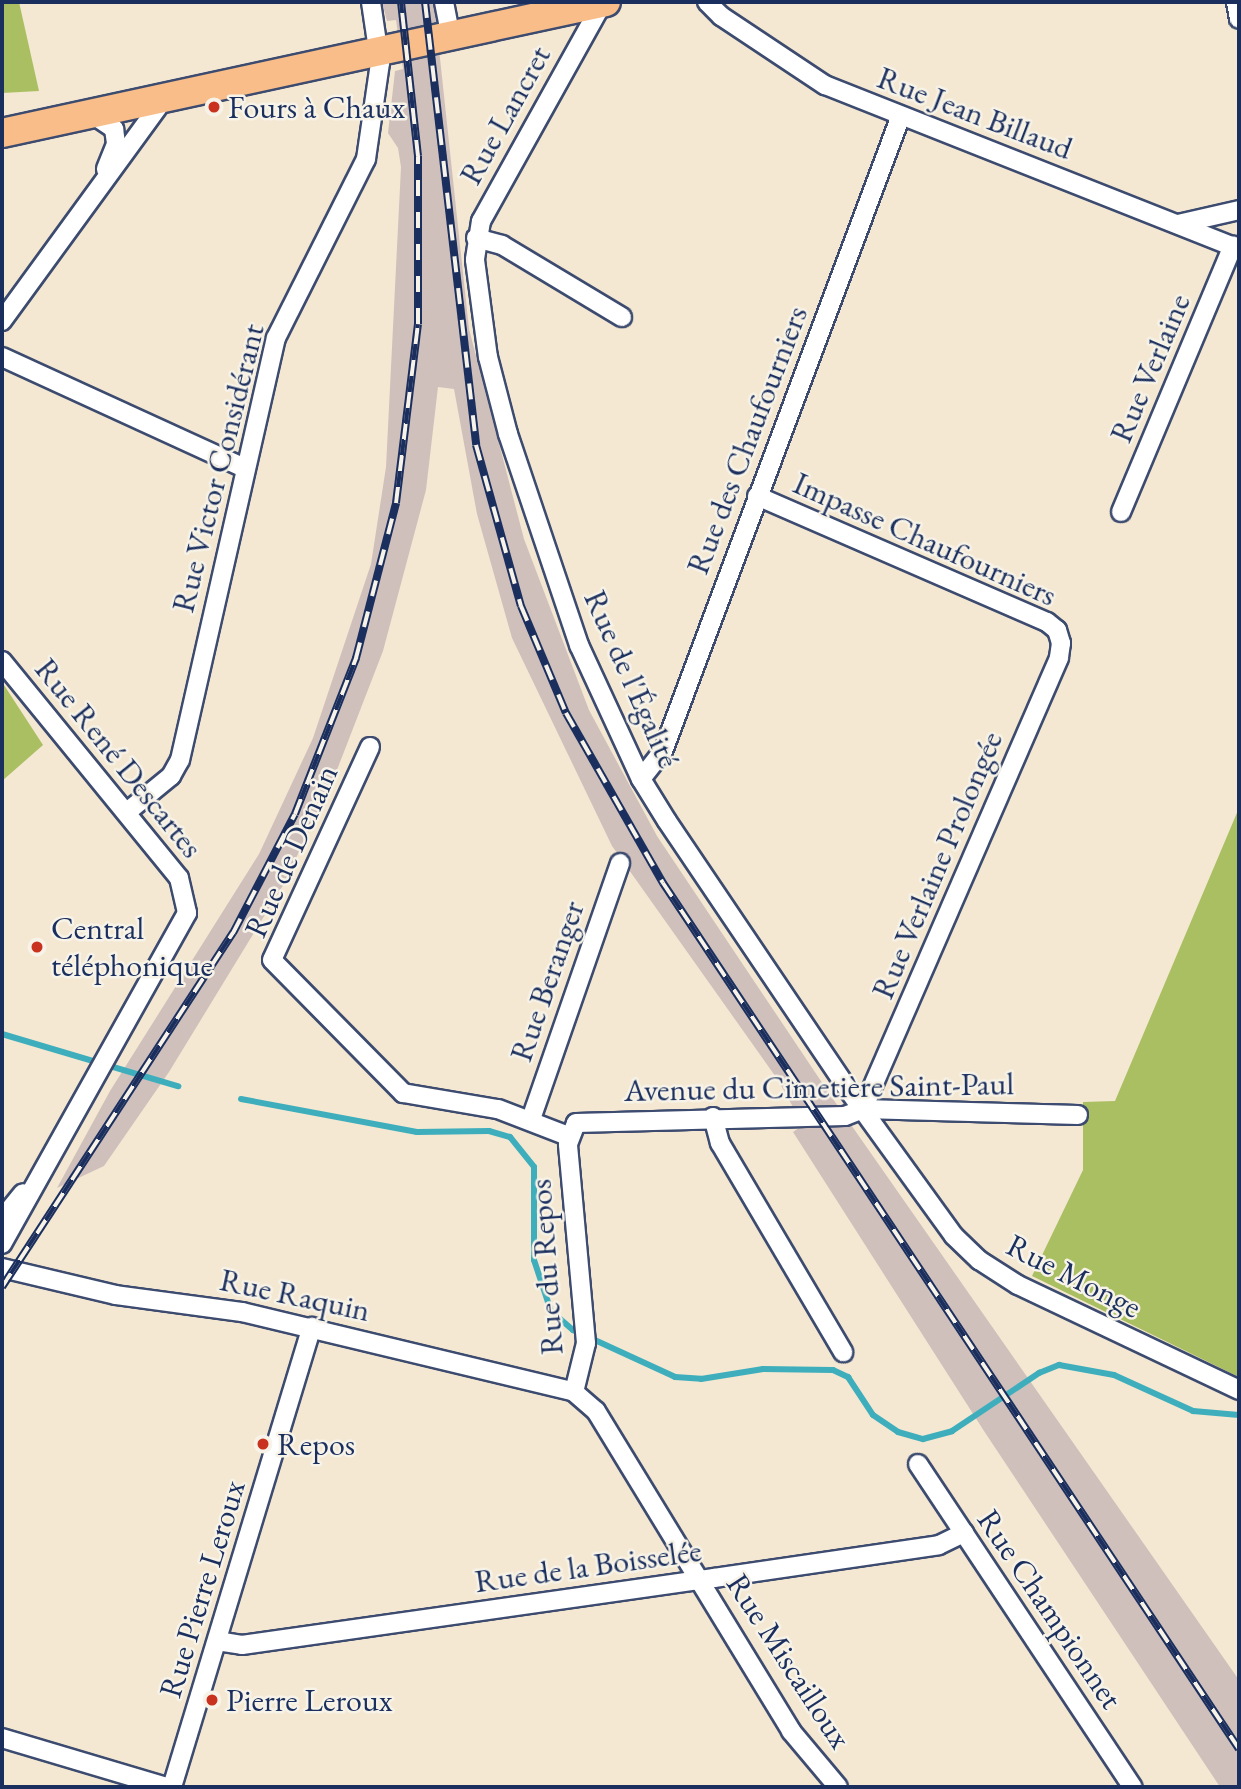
<!DOCTYPE html>
<html>
<head>
<meta charset="utf-8">
<style>
	body { margin:0 }
	#map { position:relative; width:1241px; height:1789px; overflow:hidden; background:#f4e8d2; font-family:"EB Garamond",serif }
	div>[style] { position:absolute }
	.industrial>* { inset:0; background:#d0c0bc }
	.green>* { inset:0; background:#aabe62 }
	.stream>* { height:6px; margin:-3px; padding:0 3px; transform-origin:3px; border-radius:3px; background:#3faebc }
	.roads { filter:drop-shadow(2px 0 #3c4b6f) drop-shadow(-2px 0 #3c4b6f) drop-shadow(0 2px #3c4b6f) drop-shadow(0 -2px #3c4b6f) }
	.minor>* { height:18px; margin:-9px; padding:0 9px; transform-origin:9px; border-radius:9px; background:#fff }
	.primary>* { height:28px; margin:-14px; padding:0 14px; transform-origin:14px; border-radius:14px; background:#f8bd88 }
	.rail>* { height:8px; margin-top:-4px; transform-origin:0; background:repeating-linear-gradient(90deg,#f7f3e8 0 16px,#1b2f5e 0 32px); box-sizing:border-box; border-block:2px solid #1b2f5e }
	.dots>* { width:19px; height:19px; translate:-50% -50%; box-sizing:border-box; border:4px solid #f7f3e8; border-radius:50% }
	span { translate:-50% -50%; white-space:nowrap; text-align:center; line-height:1.15; -webkit-text-stroke:5px #f7f3e8; paint-order:stroke }
	.poi-label { font-size:32px; color:#1b2f5e }
	.left { translate:0 -50%; text-align:left }
	.street-label { font-size:32px; color:#1b2f5e }
	.frame { position:absolute; inset:0; border:4px solid #1b2f5e; pointer-events:none }
</style>
</head>
<body>
<div id="map">
	<div class="industrial">
		<div style="clip-path:polygon(382px 2px,434px 2px,469px 329px,524px 539px,589px 710px,657px 836px,833px 1099px,1239px 1680px,1239px 1787px,1220px 1787px,984px 1431px,793px 1132px,803px 1125px,778px 1080px,612px 846px,512px 638px,477px 514px,454px 389px,438px 387px,426px 490px,383px 651px,330px 788px,282px 887px,169px 1072px,104px 1166px,57px 1188px,110px 1091px,259px 854px,313px 738px,371px 564px,386px 467px,401px 167px,398px 148px,388px 133px,395px 71px,403px 69px,396px 20px,387px 21px)"></div>
	</div>
	<div class="green">
		<div style="clip-path:polygon(2px 2px,19px 2px,39px 91px,2px 93px)"></div>
		<div style="clip-path:polygon(2px 682px,43px 745px,2px 781px)"></div>
		<div style="clip-path:polygon(1239px 808px,1239px 1377px,1032px 1276px,1083px 1170px,1083px 1102px,1115px 1101px)"></div>
	</div>
	<div class="stream">
		<div style="left:2px;top:1034px;width:184px;rotate:16.5deg"></div>
		<div style="left:241px;top:1099px;width:179px;rotate:10.6deg"></div>
		<div style="left:417px;top:1132px;width:72px;rotate:-0.8deg"></div>
		<div style="left:489px;top:1131px;width:22px;rotate:16deg"></div>
		<div style="left:510px;top:1137px;width:38px;rotate:51deg"></div>
		<div style="left:534px;top:1167px;width:93px;rotate:90deg"></div>
		<div style="left:534px;top:1260px;width:54px;rotate:71.6deg"></div>
		<div style="left:551px;top:1311px;width:29px;rotate:41deg"></div>
		<div style="left:573px;top:1330px;width:112px;rotate:24.7deg"></div>
		<div style="left:675px;top:1377px;width:26px;rotate:4deg"></div>
		<div style="left:701px;top:1379px;width:63px;rotate:-9.2deg"></div>
		<div style="left:763px;top:1369px;width:70px;rotate:0.8deg"></div>
		<div style="left:833px;top:1370px;width:17px;rotate:25deg"></div>
		<div style="left:848px;top:1377px;width:45px;rotate:56.7deg"></div>
		<div style="left:873px;top:1415px;width:30px;rotate:34deg"></div>
		<div style="left:898px;top:1432px;width:26px;rotate:16deg"></div>
		<div style="left:923px;top:1439px;width:30px;rotate:-15deg"></div>
		<div style="left:952px;top:1431px;width:105px;rotate:-33.7deg"></div>
		<div style="left:1039px;top:1373px;width:22px;rotate:-22deg"></div>
		<div style="left:1059px;top:1365px;width:56px;rotate:10.3deg"></div>
		<div style="left:1114px;top:1375px;width:87px;rotate:24.5deg"></div>
		<div style="left:1193px;top:1411px;width:46px;rotate:5deg"></div>
	</div>
	<div class="roads">
		<div class="minor">
			<div style="left:444px;top:2px;width:33px;rotate:79deg"></div>
			<div style="left:603px;top:2px;width:251px;rotate:119.1deg"></div>
			<div style="left:481px;top:221px;width:39px;rotate:99deg"></div>
			<div style="left:475px;top:260px;width:98px;rotate:82.4deg"></div>
			<div style="left:488px;top:357px;width:80px;rotate:75.4deg"></div>
			<div style="left:508px;top:434px;width:223px;rotate:71.4deg"></div>
			<div style="left:579px;top:645px;width:148px;rotate:65.2deg"></div>
			<div style="left:641px;top:779px;width:49px;rotate:58.2deg"></div>
			<div style="left:667px;top:821px;width:326px;rotate:56deg"></div>
			<div style="left:849px;top:1091px;width:179px;rotate:54.1deg"></div>
			<div style="left:954px;top:1236px;width:35px;rotate:44deg"></div>
			<div style="left:979px;top:1260px;width:46px;rotate:32.7deg"></div>
			<div style="left:1018px;top:1285px;width:245px;rotate:25.4deg"></div>
			<div style="left:707px;top:2px;width:20px;rotate:45deg"></div>
			<div style="left:721px;top:16px;width:125px;rotate:33.6deg"></div>
			<div style="left:825px;top:85px;width:445px;rotate:21.6deg"></div>
			<div style="left:1236px;top:2px;width:17px;rotate:80deg"></div>
			<div style="left:92px;top:114px;width:27px;rotate:34deg"></div>
			<div style="left:114px;top:129px;width:15px;rotate:82deg"></div>
			<div style="left:116px;top:144px;width:27px;rotate:112deg"></div>
			<div style="left:1178px;top:224px;width:63px;rotate:-12.9deg"></div>
			<div style="left:476px;top:238px;width:27px;rotate:15deg"></div>
			<div style="left:502px;top:245px;width:140px;rotate:31deg"></div>
			<div style="left:2px;top:321px;width:275px;rotate:-53.9deg"></div>
			<div style="left:2px;top:357px;width:266px;rotate:24.6deg"></div>
			<div style="left:757px;top:496px;width:316px;rotate:23.5deg"></div>
			<div style="left:1047px;top:622px;width:13px;rotate:39deg"></div>
			<div style="left:1057px;top:630px;width:14px;rotate:73deg"></div>
			<div style="left:1061px;top:643px;width:15px;rotate:98deg"></div>
			<div style="left:1059px;top:658px;width:492px;rotate:113.5deg"></div>
			<div style="left:1121px;top:512px;width:289px;rotate:-67.2deg"></div>
			<div style="left:2px;top:661px;width:280px;rotate:50.8deg"></div>
			<div style="left:179px;top:878px;width:36px;rotate:77deg"></div>
			<div style="left:187px;top:913px;width:379px;rotate:119.2deg"></div>
			<div style="left:370px;top:747px;width:234px;rotate:114.7deg"></div>
			<div style="left:272px;top:960px;width:187px;rotate:45.4deg"></div>
			<div style="left:403px;top:1093px;width:96px;rotate:9.6deg"></div>
			<div style="left:498px;top:1109px;width:75px;rotate:21.1deg"></div>
			<div style="left:641px;top:779px;width:36px;rotate:-52deg"></div>
			<div style="left:663px;top:751px;width:676px;rotate:-69.47deg"></div>
			<div style="left:127px;top:812px;width:57px;rotate:-39.3deg"></div>
			<div style="left:171px;top:776px;width:18px;rotate:-61deg"></div>
			<div style="left:180px;top:760px;width:433px;rotate:-77.2deg"></div>
			<div style="left:276px;top:338px;width:200px;rotate:-63.3deg"></div>
			<div style="left:366px;top:159px;width:97px;rotate:-81.7deg"></div>
			<div style="left:380px;top:63px;width:62px;rotate:-98.4deg"></div>
			<div style="left:713px;top:1117px;width:27px;rotate:75deg"></div>
			<div style="left:720px;top:1143px;width:243px;rotate:59.5deg"></div>
			<div style="left:531px;top:1119px;width:271px;rotate:-70.8deg"></div>
			<div style="left:2px;top:1219px;width:33px;rotate:-51deg"></div>
			<div style="left:2px;top:1268px;width:117px;rotate:13.3deg"></div>
			<div style="left:116px;top:1295px;width:127px;rotate:7.7deg"></div>
			<div style="left:242px;top:1312px;width:342px;rotate:13.5deg"></div>
			<div style="left:574px;top:1392px;width:29px;rotate:41deg"></div>
			<div style="left:596px;top:1411px;width:375px;rotate:58.6deg"></div>
			<div style="left:791px;top:1731px;width:73px;rotate:50deg"></div>
			<div style="left:574px;top:1392px;width:50px;rotate:-76.2deg"></div>
			<div style="left:586px;top:1343px;width:200px;rotate:-95.2deg"></div>
			<div style="left:568px;top:1144px;width:22px;rotate:-69deg"></div>
			<div style="left:576px;top:1123px;width:269px;rotate:-1.5deg"></div>
			<div style="left:845px;top:1116px;width:19px;rotate:-21deg"></div>
			<div style="left:863px;top:1109px;width:215px;rotate:1.6deg"></div>
			<div style="left:918px;top:1464px;width:388px;rotate:56.4deg"></div>
			<div style="left:217px;top:1641px;width:25px;rotate:9deg"></div>
			<div style="left:242px;top:1645px;width:477px;rotate:-8.1deg"></div>
			<div style="left:714px;top:1578px;width:227px;rotate:-8.3deg"></div>
			<div style="left:939px;top:1545px;width:28px;rotate:-26deg"></div>
			<div style="left:2px;top:1738px;width:171px;rotate:16.6deg"></div>
			<div style="left:172px;top:1787px;width:481px;rotate:-73.1deg"></div>
		</div>
		<div class="primary">
			<div style="left:2px;top:133px;width:618px;rotate:-12.24deg"></div>
		</div>
	</div>
	<div class="rail">
		<div style="left:425px;top:2px;width:446px;rotate:83.4deg"></div>
		<div style="left:476px;top:445px;width:167px;rotate:74.4deg"></div>
		<div style="left:521px;top:606px;width:116px;rotate:67.2deg"></div>
		<div style="left:566px;top:713px;width:196px;rotate:60.3deg"></div>
		<div style="left:663px;top:883px;width:1040px;rotate:56.37deg"></div>
		<div style="left:2px;top:1287px;width:423px;rotate:-56.9deg"></div>
		<div style="left:233px;top:933px;width:134px;rotate:-62.5deg"></div>
		<div style="left:295px;top:814px;width:168px;rotate:-68.6deg"></div>
		<div style="left:356px;top:658px;width:160px;rotate:-75.5deg"></div>
		<div style="left:396px;top:503px;width:180px;rotate:-83deg"></div>
		<div style="left:418px;top:324px;width:168px;rotate:-90deg"></div>
		<div style="left:418px;top:156px;width:155px;rotate:-96.3deg"></div>
	</div>
	<div class="dots">
		<div style="left:214px;top:107px;background:#c8321e"></div>
		<div style="left:37px;top:947px;background:#c8321e"></div>
		<div style="left:263px;top:1444px;background:#c8321e"></div>
		<div style="left:212px;top:1700px;background:#c8321e"></div>
	</div>
	<div class="poi-label">
		<span class="left" style="left:228px;top:107px">Fours à Chaux</span>
		<span class="left" style="left:51px;top:947px">Central<br>téléphonique</span>
		<span class="left" style="left:277px;top:1444px">Repos</span>
		<span class="left" style="left:226px;top:1700px">Pierre Leroux</span>
	</div>
	<div class="street-label">
		<span style="left:975px;top:113px;rotate:21deg">Rue Jean Billaud</span>
		<span style="left:505px;top:115px;rotate:-61deg">Rue Lancret</span>
		<span style="left:1150px;top:368px;rotate:-67deg">Rue Verlaine</span>
		<span style="left:747px;top:440px;rotate:-69deg">Rue des Chaufourniers</span>
		<span style="left:218px;top:468px;rotate:-76deg">Rue Victor Considérant</span>
		<span style="left:925px;top:539px;rotate:24deg">Impasse Chaufourniers</span>
		<span style="left:632px;top:679px;rotate:66deg">Rue de l'Égalité</span>
		<span style="left:119px;top:758px;rotate:51deg">Rue René Descartes</span>
		<span style="left:291px;top:851px;rotate:-66deg">Rue de Denain</span>
		<span style="left:937px;top:865px;rotate:-67deg">Rue Verlaine Prolongée</span>
		<span style="left:547px;top:981px;rotate:-71deg">Rue Beranger</span>
		<span style="left:819px;top:1087px;rotate:-1deg">Avenue du Cimetière Saint-Paul</span>
		<span style="left:546px;top:1267px;rotate:-94deg">Rue du Repos</span>
		<span style="left:1074px;top:1276px;rotate:27deg">Rue Monge</span>
		<span style="left:295px;top:1295px;rotate:12deg">Rue Raquin</span>
		<span style="left:588px;top:1566px;rotate:-8deg">Rue de la Boisselée</span>
		<span style="left:202px;top:1589px;rotate:-73deg">Rue Pierre Leroux</span>
		<span style="left:1050px;top:1609px;rotate:56deg">Rue Championnet</span>
		<span style="left:789px;top:1661px;rotate:57deg">Rue Miscailloux</span>
	</div>
	<div class="frame"></div>
</div>
</body>
</html>
